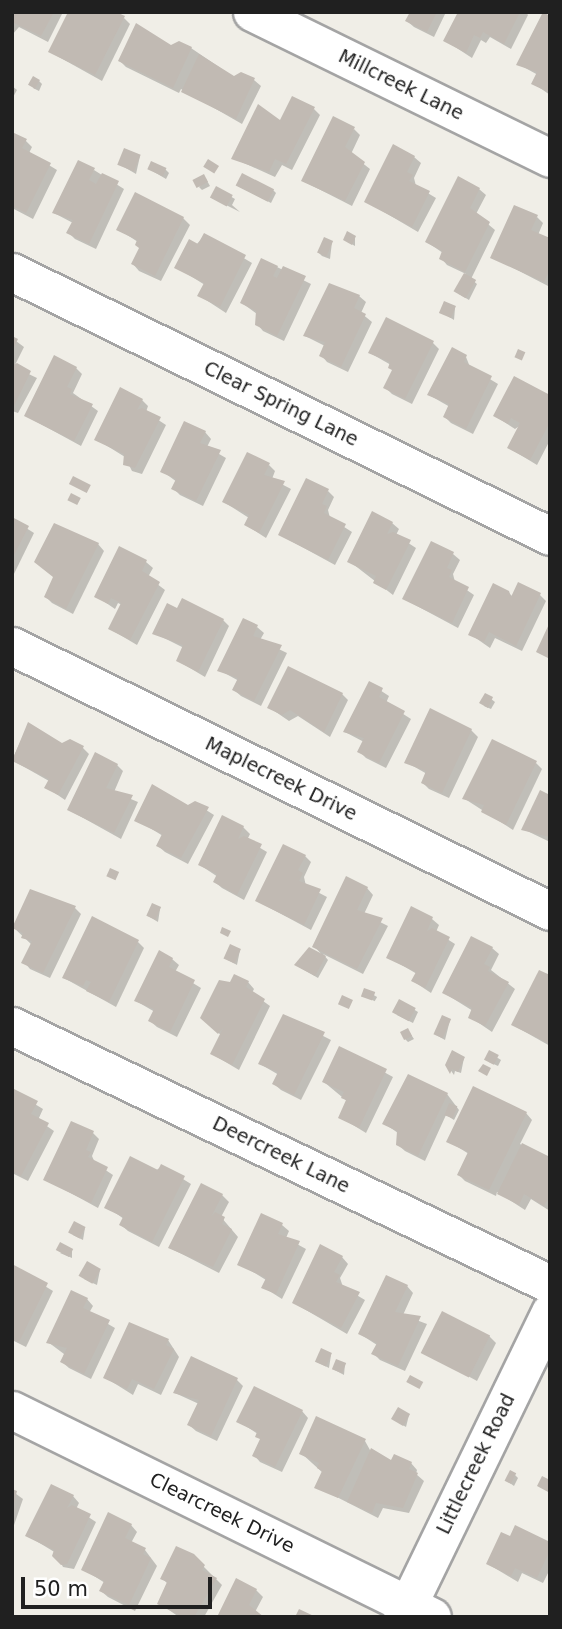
<!DOCTYPE html>
<html>
<head>
<meta charset="utf-8">
<style>
	body { margin:0 }
	#map { position:relative; width:562px; height:1629px; overflow:hidden; background:#f0eee7; font-family:"DejaVu Sans",sans-serif }
	div>[style] { position:absolute }
	.shadow>* { inset:0; background:#0003; transform-origin:0 0 }
	.building>* { inset:0; background:#c1bab3; transform-origin:0 0 }
	.roads { filter:drop-shadow(2px 0 #a4a4a4) drop-shadow(-2px 0 #a4a4a4) drop-shadow(0 2px #a4a4a4) drop-shadow(0 -2px #a4a4a4) }
	.minor>* { height:37px; margin:-18.5px; padding:0 18.5px; transform-origin:18.5px; border-radius:18.5px; background:#fff }
	span { translate:-50% -50%; white-space:nowrap; text-align:center; line-height:1.15; -webkit-text-stroke:5px #fff; paint-order:stroke }
	.street-label { font-size:19px; color:#202020 }
	.frame { position:absolute; inset:0; border:14px solid #202020; pointer-events:none }
	.scale { position:absolute; left:21px; top:1577px; width:191px; height:32px; box-sizing:border-box; border:4px solid #202020; border-top:0; padding-left:9px; font-size:21px; line-height:24px; white-space:nowrap; color:#202020; -webkit-text-stroke:5px #fff; paint-order:stroke }
</style>
</head>
<body>
<div id="map">
	<div class="shadow">
		<div style="clip-path:polygon(12px 12px,63px 12px,48px 42px,19px 27px,12px 35px)"></div>
		<div style="clip-path:polygon(406px 12px,446px 12px,434px 37px,414px 27px,407px 21px,411px 14px)"></div>
		<div style="clip-path:polygon(460px 12px,526px 12px,528px 15px,511px 49px,490px 37px,486px 43px,481px 40px,472px 58px,446px 41px)"></div>
		<div style="clip-path:polygon(124px 18px,130px 24px,102px 81px,50px 52px)"></div>
		<div style="clip-path:polygon(550px 18px,550px 95px,533px 83px,538px 75px,518px 64px)"></div>
		<div style="clip-path:polygon(137px 25px,171px 47px,179px 43px,191px 48px,235px 78px,241px 74px,254px 80px,261px 86px,242px 124px,181px 89px,179px 93px,126px 67px,120px 61px)"></div>
		<div style="clip-path:polygon(39px 81px,42px 84px,39px 91px,33px 88px)"></div>
		<div style="clip-path:polygon(12px 86px,17px 90px,12px 99px)"></div>
		<div style="clip-path:polygon(314px 109px,320px 115px,292px 170px,282px 165px,275px 177px,233px 158px,280px 123px)"></div>
		<div style="clip-path:polygon(354px 129px,360px 135px,351px 154px,370px 169px,352px 206px,303px 181px)"></div>
		<div style="clip-path:polygon(12px 135px,25px 140px,32px 147px,29px 153px,57px 170px,33px 219px,12px 208px)"></div>
		<div style="clip-path:polygon(140px 156px,136px 174px,119px 164px)"></div>
		<div style="clip-path:polygon(414px 157px,421px 163px,414px 178px,416px 186px,436px 198px,418px 232px,367px 202px)"></div>
		<div style="clip-path:polygon(149px 169px,166px 170px,169px 173px,166px 179px)"></div>
		<div style="clip-path:polygon(94px 170px,124px 189px,96px 249px,75px 239px,68px 232px,73px 223px,54px 213px)"></div>
		<div style="clip-path:polygon(206px 179px,210px 186px,202px 190px,199px 187px)"></div>
		<div style="clip-path:polygon(238px 186px,273px 190px,276px 193px,271px 203px)"></div>
		<div style="clip-path:polygon(216px 188px,235px 199px,232px 205px,240px 212px,212px 198px)"></div>
		<div style="clip-path:polygon(479px 189px,486px 195px,476px 214px,495px 230px,471px 279px,477px 284px,469px 300px,459px 294px,466px 274px,447px 265px,441px 258px,443px 253px,427px 242px)"></div>
		<div style="clip-path:polygon(537px 217px,543px 223px,538px 235px,550px 240px,550px 287px,492px 257px)"></div>
		<div style="clip-path:polygon(183px 218px,190px 225px,161px 281px,139px 271px,133px 264px,141px 249px,138px 242px,118px 229px)"></div>
		<div style="clip-path:polygon(205px 235px,252px 263px,226px 313px,200px 296px,205px 285px,176px 267px)"></div>
		<div style="clip-path:polygon(355px 238px,355px 246px,348px 242px)"></div>
		<div style="clip-path:polygon(332px 242px,330px 259px,322px 256px,319px 253px)"></div>
		<div style="clip-path:polygon(277px 267px,311px 284px,284px 341px,263px 331px,257px 324px,257px 314px,242px 303px)"></div>
		<div style="clip-path:polygon(359px 296px,366px 302px,361px 313px,372px 322px,348px 372px,327px 362px,321px 355px,325px 346px,305px 336px)"></div>
		<div style="clip-path:polygon(455px 308px,454px 320px,441px 312px)"></div>
		<div style="clip-path:polygon(12px 338px,24px 347px,14px 367px,37px 378px,18px 413px,12px 411px)"></div>
		<div style="clip-path:polygon(433px 343px,439px 349px,412px 404px,392px 394px,386px 388px,394px 371px,391px 365px,370px 353px)"></div>
		<div style="clip-path:polygon(466px 357px,470px 367px,498px 384px,473px 434px,451px 423px,445px 417px,450px 407px,429px 395px)"></div>
		<div style="clip-path:polygon(76px 368px,82px 374px,73px 393px,98px 411px,81px 446px,26px 416px)"></div>
		<div style="clip-path:polygon(550px 397px,550px 440px,537px 465px,509px 448px,521px 425px,515px 429px,495px 416px)"></div>
		<div style="clip-path:polygon(142px 400px,148px 406px,146px 412px,166px 425px,142px 474px,132px 471px,125px 457px,96px 439px)"></div>
		<div style="clip-path:polygon(205px 432px,211px 439px,207px 447px,226px 458px,203px 506px,180px 495px,174px 489px,177px 482px,162px 471px)"></div>
		<div style="clip-path:polygon(269px 465px,275px 471px,272px 479px,291px 489px,266px 538px,246px 525px,249px 518px,224px 502px)"></div>
		<div style="clip-path:polygon(328px 491px,334px 497px,328px 510px,330px 518px,352px 532px,335px 565px,280px 535px)"></div>
		<div style="clip-path:polygon(12px 519px,34px 533px,12px 578px)"></div>
		<div style="clip-path:polygon(392px 523px,399px 529px,396px 535px,416px 548px,393px 595px,349px 561px)"></div>
		<div style="clip-path:polygon(98px 544px,104px 551px,73px 614px,52px 603px,46px 597px,55px 578px)"></div>
		<div style="clip-path:polygon(120px 548px,146px 562px,153px 568px,148px 577px,165px 590px,137px 645px,110px 629px,122px 605px,118px 603px,115px 609px,96px 596px)"></div>
		<div style="clip-path:polygon(453px 554px,460px 560px,453px 574px,455px 582px,474px 595px,458px 628px,404px 599px)"></div>
		<div style="clip-path:polygon(508px 592px,513px 597px,540px 595px,546px 601px,522px 651px,495px 638px,490px 648px,470px 634px)"></div>
		<div style="clip-path:polygon(223px 620px,229px 626px,205px 677px,178px 661px,184px 648px,154px 633px)"></div>
		<div style="clip-path:polygon(257px 627px,264px 633px,260px 640px,287px 653px,261px 706px,241px 696px,234px 690px,239px 681px,219px 670px)"></div>
		<div style="clip-path:polygon(369px 683px,389px 696px,386px 703px,411px 719px,386px 768px,366px 758px,359px 751px,364px 742px,345px 732px)"></div>
		<div style="clip-path:polygon(342px 694px,348px 700px,330px 737px,298px 716px,289px 721px,270px 708px)"></div>
		<div style="clip-path:polygon(486px 695px,495px 702px,491px 709px,484px 706px)"></div>
		<div style="clip-path:polygon(28px 725px,62px 745px,83px 748px,89px 754px,65px 800px,46px 787px,49px 781px,12px 760px)"></div>
		<div style="clip-path:polygon(471px 730px,478px 737px,449px 798px,429px 789px,423px 783px,427px 774px,406px 762px)"></div>
		<div style="clip-path:polygon(536px 763px,542px 769px,513px 830px,465px 799px)"></div>
		<div style="clip-path:polygon(117px 765px,123px 771px,114px 792px,138px 802px,121px 839px,69px 810px)"></div>
		<div style="clip-path:polygon(550px 797px,550px 842px,523px 829px)"></div>
		<div style="clip-path:polygon(195px 803px,214px 815px,188px 864px,165px 852px,158px 846px,163px 836px,137px 820px)"></div>
		<div style="clip-path:polygon(223px 818px,243px 827px,250px 834px,247px 840px,267px 852px,244px 900px,222px 888px,215px 882px,218px 877px,200px 865px)"></div>
		<div style="clip-path:polygon(305px 856px,311px 862px,304px 877px,306px 886px,327px 897px,311px 930px,257px 901px)"></div>
		<div style="clip-path:polygon(367px 888px,373px 895px,364px 914px,388px 926px,363px 974px,323px 954px,328px 960px,318px 978px,299px 967px,323px 956px,314px 946px)"></div>
		<div style="clip-path:polygon(75px 908px,81px 914px,50px 978px,30px 969px,24px 962px,32px 945px,13px 927px)"></div>
		<div style="clip-path:polygon(160px 909px,158px 922px,148px 916px)"></div>
		<div style="clip-path:polygon(412px 909px,432px 919px,439px 925px,436px 932px,455px 944px,431px 993px,413px 981px,417px 974px,388px 957px)"></div>
		<div style="clip-path:polygon(138px 942px,144px 948px,116px 1007px,64px 978px)"></div>
		<div style="clip-path:polygon(492px 948px,499px 954px,491px 970px,515px 989px,492px 1032px,470px 1017px,473px 1011px,444px 993px)"></div>
		<div style="clip-path:polygon(240px 950px,237px 965px,228px 960px)"></div>
		<div style="clip-path:polygon(172px 959px,179px 965px,175px 972px,201px 988px,177px 1037px,157px 1027px,150px 1021px,155px 1012px,136px 1001px)"></div>
		<div style="clip-path:polygon(550px 977px,550px 1046px,513px 1025px)"></div>
		<div style="clip-path:polygon(248px 982px,254px 989px,252px 993px,270px 1006px,239px 1070px,212px 1054px,221px 1035px,209px 1025px,231px 984px)"></div>
		<div style="left:365px;top:990px;width:14px;height:5px;rotate:30deg"></div>
		<div style="clip-path:polygon(400px 1001px,418px 1012px,413px 1023px,397px 1015px)"></div>
		<div style="clip-path:polygon(284px 1016px,331px 1040px,301px 1100px,281px 1090px,274px 1084px,279px 1075px,260px 1064px)"></div>
		<div style="clip-path:polygon(450px 1020px,445px 1040px,438px 1036px,435px 1034px)"></div>
		<div style="clip-path:polygon(408px 1030px,414px 1039px,408px 1042px,405px 1039px)"></div>
		<div style="clip-path:polygon(340px 1048px,393px 1077px,366px 1133px,340px 1117px,348px 1102px,324px 1082px)"></div>
		<div style="clip-path:polygon(490px 1053px,501px 1060px,498px 1066px,489px 1062px)"></div>
		<div style="clip-path:polygon(464px 1058px,461px 1073px,455px 1071px,454px 1075px,447px 1065px)"></div>
		<div style="clip-path:polygon(15px 1092px,43px 1109px,38px 1120px,54px 1131px,28px 1181px,12px 1173px)"></div>
		<div style="clip-path:polygon(447px 1094px,459px 1110px,454px 1120px,446px 1115px,425px 1161px,405px 1151px,398px 1145px,398px 1133px,385px 1124px)"></div>
		<div style="clip-path:polygon(526px 1113px,532px 1120px,520px 1144px,550px 1159px,550px 1211px,531px 1199px,525px 1210px,497px 1192px,496px 1196px,465px 1181px,459px 1175px,469px 1154px,448px 1141px)"></div>
		<div style="clip-path:polygon(93px 1133px,99px 1139px,92px 1156px,95px 1163px,113px 1175px,98px 1208px,45px 1179px)"></div>
		<div style="clip-path:polygon(162px 1166px,191px 1184px,159px 1247px,128px 1231px,121px 1225px,124px 1219px,107px 1207px)"></div>
		<div style="clip-path:polygon(222px 1195px,229px 1202px,221px 1217px,238px 1237px,219px 1273px,170px 1248px)"></div>
		<div style="clip-path:polygon(262px 1216px,282px 1225px,289px 1231px,286px 1238px,306px 1249px,282px 1299px,263px 1287px,266px 1280px,240px 1264px)"></div>
		<div style="clip-path:polygon(85px 1228px,83px 1240px,73px 1235px)"></div>
		<div style="clip-path:polygon(72px 1250px,72px 1258px,60px 1253px)"></div>
		<div style="clip-path:polygon(342px 1257px,348px 1264px,340px 1278px,343px 1287px,365px 1300px,347px 1334px,294px 1303px)"></div>
		<div style="clip-path:polygon(12px 1266px,53px 1291px,26px 1347px,12px 1340px)"></div>
		<div style="clip-path:polygon(100px 1270px,97px 1285px,84px 1279px)"></div>
		<div style="clip-path:polygon(407px 1286px,413px 1293px,403px 1315px,427px 1324px,405px 1371px,380px 1360px,374px 1354px,377px 1345px,360px 1334px)"></div>
		<div style="clip-path:polygon(87px 1299px,93px 1306px,89px 1313px,115px 1328px,91px 1379px,69px 1368px,62px 1362px,64px 1354px,48px 1342px)"></div>
		<div style="clip-path:polygon(489px 1336px,496px 1343px,477px 1381px,424px 1352px)"></div>
		<div style="clip-path:polygon(168px 1340px,179px 1357px,161px 1395px,138px 1384px,133px 1395px,106px 1378px)"></div>
		<div style="clip-path:polygon(331px 1355px,329px 1368px,317px 1362px)"></div>
		<div style="clip-path:polygon(345px 1364px,344px 1375px,333px 1369px)"></div>
		<div style="clip-path:polygon(237px 1380px,243px 1386px,217px 1441px,196px 1431px,189px 1425px,199px 1404px,175px 1393px)"></div>
		<div style="clip-path:polygon(302px 1411px,308px 1418px,282px 1472px,260px 1462px,254px 1455px,261px 1441px,258px 1434px,238px 1421px)"></div>
		<div style="clip-path:polygon(409px 1415px,406px 1427px,396px 1421px)"></div>
		<div style="clip-path:polygon(365px 1441px,370px 1450px,392px 1463px,411px 1463px,417px 1470px,416px 1474px,424px 1481px,409px 1513px,383px 1508px,378px 1518px,317px 1487px,323px 1473px,301px 1453px)"></div>
		<div style="clip-path:polygon(515px 1475px,518px 1478px,514px 1486px,507px 1481px)"></div>
		<div style="clip-path:polygon(12px 1491px,23px 1499px,13px 1528px,12px 1528px)"></div>
		<div style="clip-path:polygon(73px 1496px,79px 1503px,76px 1509px,96px 1522px,74px 1569px,63px 1567px,56px 1553px,28px 1536px)"></div>
		<div style="clip-path:polygon(131px 1525px,137px 1532px,131px 1543px,145px 1550px,157px 1566px,135px 1611px,108px 1597px,101px 1591px,105px 1583px,83px 1569px)"></div>
		<div style="clip-path:polygon(510px 1538px,550px 1545px,550px 1569px,543px 1583px,522px 1573px,518px 1582px,488px 1564px)"></div>
		<div style="clip-path:polygon(203px 1566px,222px 1585px,204px 1617px,179px 1617px,159px 1603px,168px 1584px,163px 1579px)"></div>
		<div style="clip-path:polygon(256px 1590px,263px 1597px,255px 1612px,219px 1617px)"></div>
	</div>
	<div class="building">
		<div style="clip-path:polygon(12px 12px,54px 12px,41px 36px,12px 22px)"></div>
		<div style="clip-path:polygon(68px 12px,116px 12px,125px 16px,95px 75px,48px 52px)"></div>
		<div style="clip-path:polygon(410px 12px,437px 12px,427px 32px,405px 21px)"></div>
		<div style="clip-path:polygon(458px 12px,520px 12px,504px 44px,483px 32px,480px 38px,474px 35px,466px 53px,443px 41px)"></div>
		<div style="clip-path:polygon(543px 12px,550px 16px,550px 93px,531px 84px,537px 72px,516px 65px)"></div>
		<div style="clip-path:polygon(136px 23px,171px 45px,179px 41px,192px 47px,173px 88px,118px 61px)"></div>
		<div style="clip-path:polygon(199px 54px,234px 76px,241px 72px,255px 78px,236px 119px,181px 92px)"></div>
		<div style="left:33px;top:76px;width:8px;height:10px;rotate:30deg"></div>
		<div style="clip-path:polygon(292px 96px,315px 107px,286px 164px,275px 159px,269px 172px,231px 159px,258px 104px,280px 120px)"></div>
		<div style="clip-path:polygon(333px 116px,355px 127px,345px 147px,365px 162px,345px 201px,301px 181px)"></div>
		<div style="clip-path:polygon(12px 132px,27px 139px,22px 148px,51px 163px,26px 213px,12px 206px)"></div>
		<div style="clip-path:polygon(393px 144px,415px 156px,407px 172px,413px 175px,409px 181px,430px 191px,412px 227px,364px 202px)"></div>
		<div style="left:124px;top:148px;width:18px;height:18px;rotate:22deg"></div>
		<div style="left:208px;top:159px;width:13px;height:9px;rotate:32deg"></div>
		<div style="clip-path:polygon(78px 160px,95px 168px,89px 180px,96px 184px,102px 173px,119px 181px,89px 244px,66px 233px,73px 220px,52px 213px)"></div>
		<div style="left:151px;top:161px;width:17px;height:9px;rotate:24deg"></div>
		<div style="left:242px;top:173px;width:36px;height:14px;rotate:27deg"></div>
		<div style="left:204px;top:174px;width:9px;height:13px;rotate:63deg"></div>
		<div style="clip-path:polygon(458px 176px,480px 188px,470px 208px,490px 222px,465px 272px,439px 259px,442px 251px,425px 242px)"></div>
		<div style="left:216px;top:186px;width:19px;height:13px;rotate:28deg"></div>
		<div style="clip-path:polygon(135px 192px,184px 217px,155px 276px,131px 264px,139px 248px,135px 245px,137px 240px,116px 230px)"></div>
		<div style="clip-path:polygon(514px 205px,538px 215px,531px 230px,550px 238px,550px 269px,544px 282px,490px 258px)"></div>
		<div style="clip-path:polygon(347px 231px,356px 236px,352px 245px,343px 240px)"></div>
		<div style="clip-path:polygon(204px 233px,246px 255px,220px 307px,197px 296px,204px 283px,174px 268px,189px 239px,198px 244px)"></div>
		<div style="left:324px;top:237px;width:10px;height:17px;rotate:24deg"></div>
		<div style="clip-path:polygon(261px 258px,278px 266px,273px 276px,277px 278px,283px 266px,306px 276px,277px 336px,255px 325px,256px 311px,240px 303px)"></div>
		<div style="left:464px;top:273px;width:14px;height:21px;rotate:30deg"></div>
		<div style="clip-path:polygon(329px 283px,360px 295px,354px 308px,366px 314px,341px 367px,319px 356px,325px 342px,303px 336px)"></div>
		<div style="left:444px;top:301px;width:13px;height:13px;rotate:23deg"></div>
		<div style="clip-path:polygon(386px 317px,434px 341px,405px 399px,383px 388px,392px 370px,388px 368px,390px 362px,368px 353px)"></div>
		<div style="clip-path:polygon(12px 336px,18px 339px,12px 351px)"></div>
		<div style="clip-path:polygon(452px 347px,467px 355px,464px 362px,492px 376px,466px 429px,443px 417px,449px 404px,427px 395px)"></div>
		<div style="left:518px;top:349px;width:8px;height:9px;rotate:23deg"></div>
		<div style="clip-path:polygon(54px 355px,77px 367px,67px 387px,72px 389px,70px 394px,93px 404px,74px 441px,24px 416px)"></div>
		<div style="clip-path:polygon(17px 363px,31px 371px,12px 410px,12px 366px)"></div>
		<div style="clip-path:polygon(514px 376px,550px 395px,550px 422px,530px 460px,507px 448px,520px 423px,511px 418px,508px 424px,493px 416px)"></div>
		<div style="clip-path:polygon(120px 387px,143px 399px,137px 410px,142px 408px,161px 417px,135px 468px,123px 465px,124px 454px,94px 440px)"></div>
		<div style="clip-path:polygon(184px 421px,206px 431px,200px 443px,221px 450px,196px 501px,171px 489px,176px 479px,160px 472px)"></div>
		<div style="clip-path:polygon(247px 452px,270px 463px,264px 475px,285px 481px,259px 533px,244px 525px,249px 515px,222px 502px)"></div>
		<div style="left:73px;top:476px;width:20px;height:9px;rotate:27deg"></div>
		<div style="clip-path:polygon(306px 478px,329px 489px,322px 504px,327px 506px,324px 513px,346px 524px,328px 560px,278px 535px)"></div>
		<div style="left:71px;top:493px;width:11px;height:8px;rotate:27deg"></div>
		<div style="clip-path:polygon(372px 511px,393px 522px,387px 534px,393px 532px,411px 540px,386px 590px,373px 583px,376px 576px,347px 562px)"></div>
		<div style="clip-path:polygon(12px 517px,29px 526px,12px 559px)"></div>
		<div style="clip-path:polygon(54px 523px,99px 543px,66px 609px,44px 597px,53px 577px,34px 562px)"></div>
		<div style="clip-path:polygon(431px 541px,454px 552px,447px 568px,452px 570px,449px 577px,469px 587px,452px 623px,402px 599px)"></div>
		<div style="clip-path:polygon(119px 546px,147px 560px,142px 571px,160px 582px,130px 640px,108px 629px,121px 603px,111px 598px,108px 604px,94px 597px)"></div>
		<div style="clip-path:polygon(518px 582px,541px 593px,516px 646px,489px 632px,484px 642px,468px 635px,493px 583px,509px 591px,511px 597px)"></div>
		<div style="clip-path:polygon(182px 598px,224px 619px,198px 672px,176px 661px,183px 645px,152px 634px,167px 603px,177px 608px)"></div>
		<div style="clip-path:polygon(243px 618px,258px 625px,253px 636px,282px 645px,254px 701px,232px 690px,238px 678px,217px 671px)"></div>
		<div style="clip-path:polygon(550px 622px,550px 659px,536px 652px)"></div>
		<div style="clip-path:polygon(288px 666px,343px 693px,324px 732px,290px 710px,282px 715px,267px 708px)"></div>
		<div style="clip-path:polygon(369px 681px,383px 688px,379px 697px,405px 711px,379px 763px,357px 752px,364px 738px,343px 732px)"></div>
		<div style="clip-path:polygon(485px 693px,493px 697px,488px 708px,479px 703px)"></div>
		<div style="clip-path:polygon(430px 708px,472px 729px,442px 793px,421px 783px,426px 771px,404px 763px)"></div>
		<div style="clip-path:polygon(28px 722px,62px 743px,70px 739px,84px 746px,58px 795px,44px 788px,49px 779px,12px 761px)"></div>
		<div style="clip-path:polygon(492px 739px,537px 761px,506px 825px,481px 812px,484px 805px,462px 799px)"></div>
		<div style="clip-path:polygon(95px 752px,118px 764px,106px 788px,133px 795px,114px 833px,67px 810px)"></div>
		<div style="clip-path:polygon(152px 784px,188px 805px,195px 801px,209px 807px,181px 858px,156px 846px,162px 834px,134px 821px)"></div>
		<div style="clip-path:polygon(540px 790px,550px 795px,550px 837px,521px 830px)"></div>
		<div style="clip-path:polygon(222px 815px,244px 826px,238px 839px,244px 836px,262px 844px,237px 895px,213px 882px,217px 874px,198px 865px)"></div>
		<div style="clip-path:polygon(283px 844px,306px 855px,298px 870px,303px 873px,299px 881px,321px 889px,304px 925px,255px 901px)"></div>
		<div style="left:110px;top:868px;width:10px;height:9px;rotate:24deg"></div>
		<div style="clip-path:polygon(346px 876px,368px 887px,357px 910px,383px 918px,357px 969px,312px 947px)"></div>
		<div style="clip-path:polygon(30px 889px,76px 906px,43px 973px,21px 963px,32px 941px,21px 938px,23px 933px,12px 928px)"></div>
		<div style="left:152px;top:903px;width:10px;height:14px;rotate:24deg"></div>
		<div style="clip-path:polygon(411px 906px,433px 917px,427px 931px,432px 928px,450px 937px,425px 988px,411px 981px,416px 972px,386px 958px)"></div>
		<div style="clip-path:polygon(92px 916px,139px 940px,109px 1002px,86px 991px,91px 982px,86px 980px,83px 986px,62px 978px)"></div>
		<div style="clip-path:polygon(222px 927px,231px 931px,228px 937px,220px 933px)"></div>
		<div style="clip-path:polygon(471px 936px,493px 947px,484px 964px,490px 967px,488px 971px,509px 982px,485px 1026px,468px 1018px,472px 1008px,442px 993px)"></div>
		<div style="left:230px;top:944px;width:12px;height:16px;rotate:24deg"></div>
		<div style="clip-path:polygon(309px 947px,326px 956px,315px 976px,294px 965px)"></div>
		<div style="clip-path:polygon(159px 950px,173px 958px,169px 967px,195px 980px,170px 1032px,148px 1021px,154px 1009px,134px 1001px)"></div>
		<div style="clip-path:polygon(539px 970px,550px 975px,550px 1044px,511px 1025px)"></div>
		<div style="clip-path:polygon(234px 974px,249px 981px,246px 987px,265px 999px,232px 1065px,210px 1054px,223px 1028px,218px 1034px,200px 1018px,219px 980px,230px 982px)"></div>
		<div style="left:364px;top:988px;width:12px;height:9px;rotate:20deg"></div>
		<div style="left:342px;top:995px;width:12px;height:10px;rotate:24deg"></div>
		<div style="left:399px;top:999px;width:19px;height:15px;rotate:28deg"></div>
		<div style="clip-path:polygon(283px 1014px,325px 1032px,294px 1095px,272px 1084px,278px 1072px,258px 1064px)"></div>
		<div style="left:442px;top:1015px;width:10px;height:21px;rotate:24deg"></div>
		<div style="left:408px;top:1028px;width:9px;height:9px;rotate:63deg"></div>
		<div style="clip-path:polygon(339px 1046px,387px 1069px,359px 1128px,338px 1118px,346px 1100px,341px 1098px,344px 1092px,322px 1082px)"></div>
		<div style="clip-path:polygon(452px 1050px,465px 1057px,458px 1072px,452px 1069px,450px 1074px,445px 1065px)"></div>
		<div style="left:489px;top:1050px;width:11px;height:11px;rotate:27deg"></div>
		<div style="clip-path:polygon(483px 1064px,491px 1068px,487px 1076px,478px 1071px)"></div>
		<div style="clip-path:polygon(408px 1074px,448px 1093px,418px 1156px,396px 1145px,397px 1131px,382px 1124px)"></div>
		<div style="clip-path:polygon(473px 1086px,527px 1112px,489px 1190px,457px 1175px,468px 1152px,446px 1142px)"></div>
		<div style="clip-path:polygon(14px 1089px,38px 1101px,31px 1114px,49px 1123px,21px 1176px,12px 1171px)"></div>
		<div style="left:449px;top:1103px;width:9px;height:13px;rotate:21deg"></div>
		<div style="clip-path:polygon(71px 1121px,94px 1131px,86px 1150px,91px 1152px,88px 1157px,108px 1167px,91px 1203px,43px 1180px)"></div>
		<div style="clip-path:polygon(522px 1143px,550px 1157px,550px 1195px,544px 1206px,524px 1194px,519px 1205px,497px 1194px)"></div>
		<div style="clip-path:polygon(130px 1156px,158px 1170px,161px 1164px,185px 1176px,152px 1242px,119px 1225px,123px 1217px,104px 1208px)"></div>
		<div style="clip-path:polygon(201px 1183px,223px 1194px,211px 1217px,215px 1212px,225px 1217px,222px 1224px,232px 1229px,213px 1267px,168px 1248px)"></div>
		<div style="clip-path:polygon(261px 1213px,283px 1223px,278px 1234px,300px 1241px,276px 1294px,261px 1288px,266px 1278px,237px 1265px)"></div>
		<div style="left:74px;top:1221px;width:13px;height:13px;rotate:27deg"></div>
		<div style="left:60px;top:1242px;width:15px;height:9px;rotate:28deg"></div>
		<div style="clip-path:polygon(320px 1244px,343px 1256px,334px 1272px,340px 1275px,336px 1282px,360px 1292px,341px 1328px,292px 1303px)"></div>
		<div style="left:87px;top:1261px;width:16px;height:17px;rotate:30deg"></div>
		<div style="clip-path:polygon(12px 1264px,48px 1283px,19px 1342px,12px 1338px)"></div>
		<div style="clip-path:polygon(386px 1275px,408px 1285px,395px 1312px,421px 1316px,398px 1366px,371px 1354px,377px 1343px,358px 1334px)"></div>
		<div style="clip-path:polygon(71px 1290px,88px 1298px,83px 1308px,110px 1320px,84px 1374px,60px 1362px,67px 1348px,46px 1343px)"></div>
		<div style="left:442px;top:1311px;width:54px;height:47px;rotate:27deg"></div>
		<div style="clip-path:polygon(129px 1322px,169px 1339px,166px 1345px,174px 1349px,154px 1389px,132px 1379px,127px 1389px,103px 1378px)"></div>
		<div style="left:321px;top:1348px;width:12px;height:15px;rotate:24deg"></div>
		<div style="clip-path:polygon(191px 1356px,238px 1378px,211px 1436px,187px 1425px,199px 1400px,173px 1393px)"></div>
		<div style="left:336px;top:1359px;width:11px;height:11px;rotate:22deg"></div>
		<div style="left:410px;top:1375px;width:15px;height:8px;rotate:28deg"></div>
		<div style="clip-path:polygon(254px 1386px,303px 1410px,275px 1467px,252px 1456px,260px 1439px,255px 1437px,257px 1432px,236px 1422px)"></div>
		<div style="left:398px;top:1407px;width:14px;height:14px;rotate:30deg"></div>
		<div style="clip-path:polygon(316px 1416px,366px 1439px,338px 1498px,314px 1488px,322px 1471px,317px 1468px,319px 1463px,299px 1454px)"></div>
		<div style="clip-path:polygon(371px 1448px,391px 1460px,394px 1454px,412px 1462px,409px 1469px,418px 1473px,403px 1508px,376px 1503px,372px 1513px,347px 1502px)"></div>
		<div style="left:510px;top:1470px;width:7px;height:12px;rotate:27deg"></div>
		<div style="clip-path:polygon(542px 1476px,550px 1480px,550px 1493px,537px 1486px)"></div>
		<div style="clip-path:polygon(51px 1484px,74px 1495px,67px 1508px,72px 1505px,91px 1514px,67px 1564px,61px 1565px,52px 1556px,54px 1550px,25px 1536px)"></div>
		<div style="clip-path:polygon(12px 1489px,17px 1491px,12px 1511px)"></div>
		<div style="clip-path:polygon(108px 1512px,132px 1524px,125px 1538px,146px 1548px,143px 1554px,151px 1558px,129px 1605px,99px 1591px,104px 1581px,81px 1570px)"></div>
		<div style="clip-path:polygon(515px 1525px,548px 1541px,550px 1550px,537px 1578px,515px 1568px,511px 1576px,486px 1564px,501px 1532px,510px 1536px)"></div>
		<div style="clip-path:polygon(176px 1546px,194px 1554px,205px 1565px,202px 1570px,217px 1578px,194px 1617px,183px 1617px,157px 1604px,167px 1582px,160px 1579px)"></div>
		<div style="clip-path:polygon(236px 1578px,257px 1589px,249px 1605px,264px 1617px,217px 1617px)"></div>
		<div style="clip-path:polygon(299px 1609px,316px 1617px,295px 1617px)"></div>
	</div>
	<div class="roads">
		<div class="minor">
			<div style="left:252px;top:12px;width:332px;rotate:26.1deg"></div>
			<div style="left:12px;top:272px;width:599px;rotate:26.14deg"></div>
			<div style="left:12px;top:646px;width:600px;rotate:26.22deg"></div>
			<div style="left:12px;top:1026px;width:597px;rotate:25.62deg"></div>
			<div style="left:12px;top:1410px;width:468px;rotate:26.2deg"></div>
			<div style="left:402px;top:1617px;width:339px;rotate:-64.1deg"></div>
		</div>
	</div>
	<div class="street-label">
		<span style="left:401px;top:85px;rotate:26deg">Millcreek Lane</span>
		<span style="left:281px;top:404px;rotate:26deg">Clear Spring Lane</span>
		<span style="left:281px;top:779px;rotate:26deg">Maplecreek Drive</span>
		<span style="left:281px;top:1155px;rotate:26deg">Deercreek Lane</span>
		<span style="left:476px;top:1464px;rotate:-64deg">Littlecreek Road</span>
		<span style="left:222px;top:1513px;rotate:26deg">Clearcreek Drive</span>
	</div>
	<div class="frame"></div>
	<div class="scale">50 m</div>
</div>
</body>
</html>
